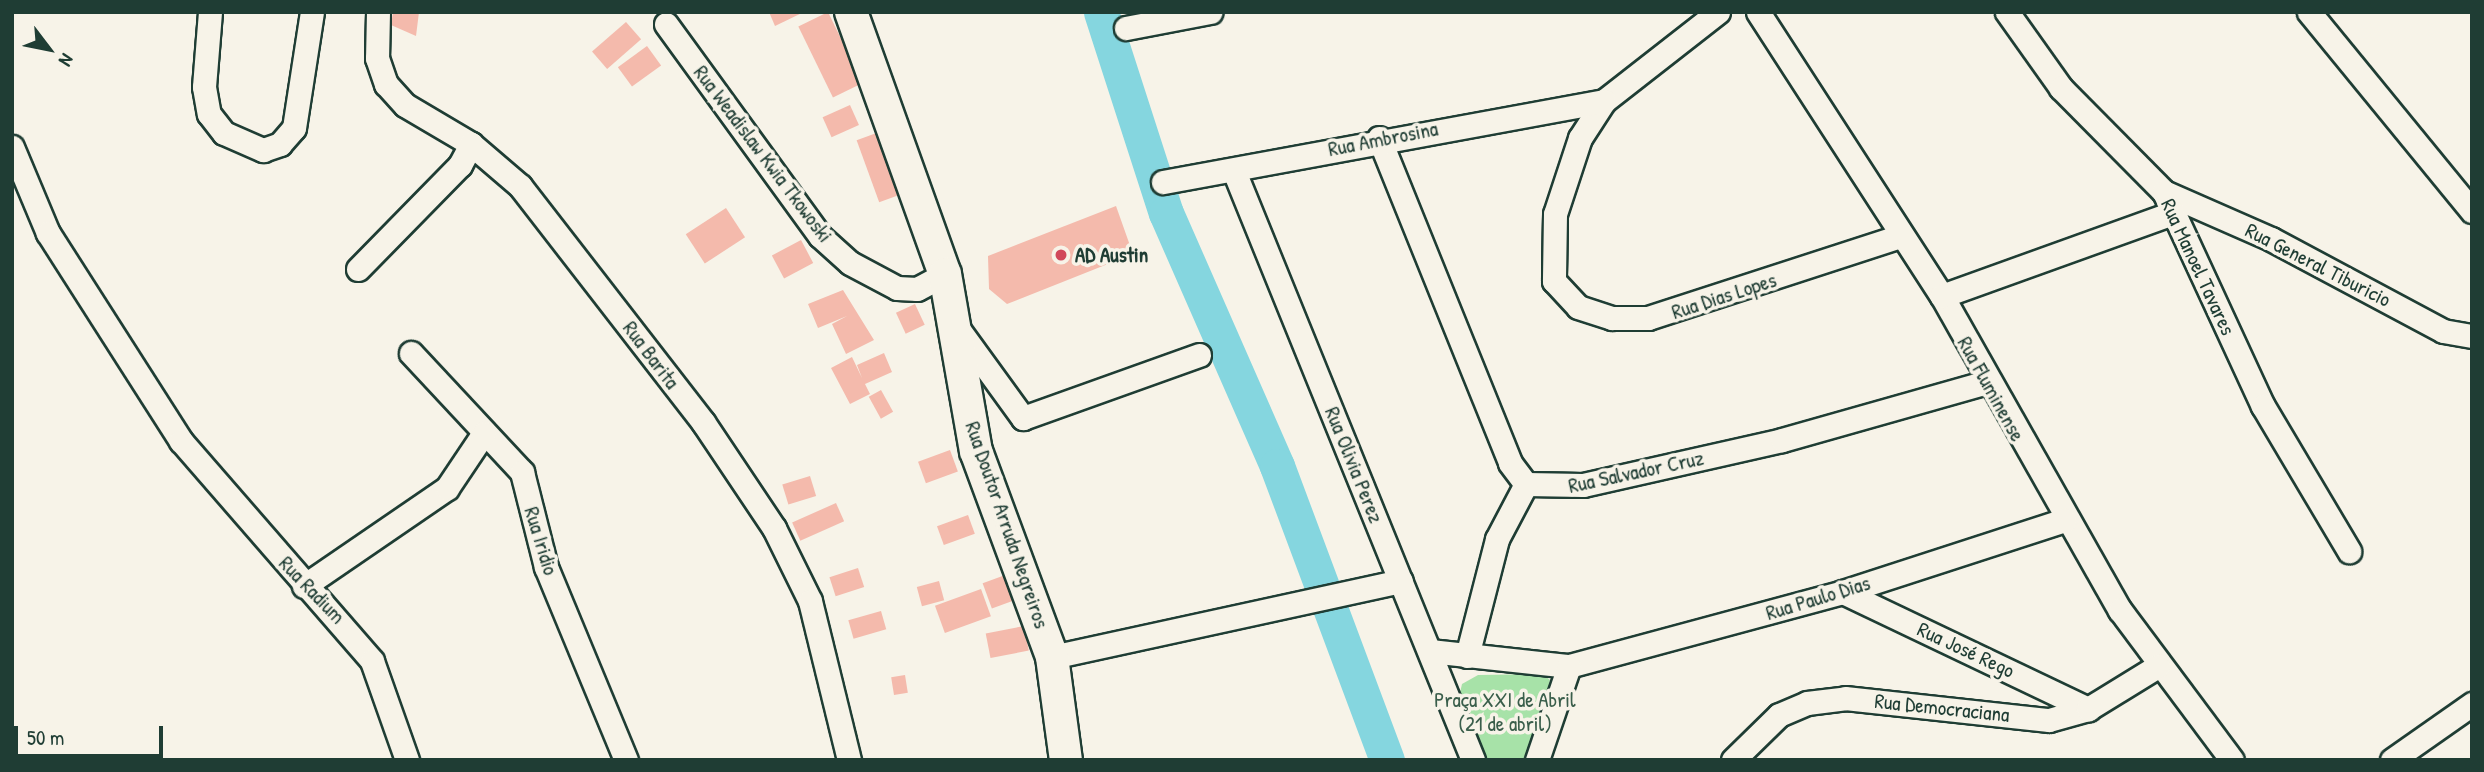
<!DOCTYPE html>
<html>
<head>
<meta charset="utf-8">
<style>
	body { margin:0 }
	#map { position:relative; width:2484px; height:772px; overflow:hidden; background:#f7f3e8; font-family:"Patrick Hand",sans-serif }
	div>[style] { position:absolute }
	.green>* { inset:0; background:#a7e2a8 }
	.river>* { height:35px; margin:-17.5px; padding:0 17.5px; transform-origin:17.5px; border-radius:17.5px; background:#85d6df }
	.building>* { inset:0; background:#f4baac; transform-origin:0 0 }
	.roads { filter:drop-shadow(2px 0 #1f3d34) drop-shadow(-2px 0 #1f3d34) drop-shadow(0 2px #1f3d34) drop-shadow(0 -2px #1f3d34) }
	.street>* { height:23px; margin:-11.5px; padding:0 11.5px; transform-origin:11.5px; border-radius:11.5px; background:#f7f3e8 }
	.secondary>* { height:32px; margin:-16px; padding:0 16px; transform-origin:16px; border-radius:16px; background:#f7f3e8 }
	.dots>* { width:19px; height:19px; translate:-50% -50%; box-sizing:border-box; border:4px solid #f7f3e8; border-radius:50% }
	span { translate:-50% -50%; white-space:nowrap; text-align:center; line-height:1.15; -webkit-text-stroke:7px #f7f3e8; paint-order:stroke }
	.street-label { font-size:21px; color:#1f3d34 }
	.poi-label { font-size:21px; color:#1f3d34; font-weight:700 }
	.left { translate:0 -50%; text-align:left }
	.park-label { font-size:21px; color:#3a5e4b }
	.frame { position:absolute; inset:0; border:14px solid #1f3d34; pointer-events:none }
	.north { position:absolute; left:14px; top:14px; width:70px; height:70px; -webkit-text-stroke:5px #f7f3e8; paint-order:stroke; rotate:122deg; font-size:19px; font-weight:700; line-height:28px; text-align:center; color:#1f3d34 }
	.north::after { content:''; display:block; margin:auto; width:24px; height:32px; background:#1f3d34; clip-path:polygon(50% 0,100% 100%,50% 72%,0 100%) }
	.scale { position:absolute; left:14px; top:726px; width:149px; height:32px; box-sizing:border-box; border:4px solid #1f3d34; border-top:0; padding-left:9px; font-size:21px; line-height:24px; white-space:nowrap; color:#1f3d34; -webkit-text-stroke:5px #f7f3e8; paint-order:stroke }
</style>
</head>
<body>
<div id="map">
	<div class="green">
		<div style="clip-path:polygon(1543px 674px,1550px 680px,1532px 760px,1484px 760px,1459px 697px,1462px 684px,1478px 675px)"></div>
	</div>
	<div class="river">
		<div style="left:1101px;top:12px;width:211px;rotate:72.1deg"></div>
		<div style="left:1166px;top:213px;width:276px;rotate:66.3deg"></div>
		<div style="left:1277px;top:466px;width:314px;rotate:69.5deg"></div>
	</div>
	<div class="building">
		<div style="clip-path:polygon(393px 12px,419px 12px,416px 36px,391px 25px)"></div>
		<div style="clip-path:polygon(769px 12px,804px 12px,775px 26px)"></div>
		<div style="left:828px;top:12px;width:79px;height:33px;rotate:64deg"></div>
		<div style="left:626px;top:22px;width:23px;height:45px;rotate:49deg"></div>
		<div style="left:647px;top:46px;width:24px;height:36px;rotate:54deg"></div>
		<div style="left:850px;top:105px;width:22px;height:30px;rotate:66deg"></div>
		<div style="left:882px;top:131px;width:66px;height:27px;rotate:70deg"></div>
		<div style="clip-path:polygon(1116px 206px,1133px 254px,1007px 304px,989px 289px,988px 256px)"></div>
		<div style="left:726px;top:208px;width:35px;height:48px;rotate:57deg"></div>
		<div style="left:801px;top:240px;width:26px;height:33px;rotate:62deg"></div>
		<div style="clip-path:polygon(843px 290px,874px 340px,846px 354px,832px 324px,847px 316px,818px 328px,808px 304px)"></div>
		<div style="left:915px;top:304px;width:23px;height:21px;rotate:65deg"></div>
		<div style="clip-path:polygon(884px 353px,892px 372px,865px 384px,870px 394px,850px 404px,831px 368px,852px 357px,862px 378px,857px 365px)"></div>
		<div style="left:881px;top:390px;width:25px;height:14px;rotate:61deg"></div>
		<div style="left:950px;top:450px;width:23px;height:34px;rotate:70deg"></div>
		<div style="left:810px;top:476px;width:21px;height:29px;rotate:73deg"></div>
		<div style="left:836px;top:503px;width:20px;height:48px;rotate:66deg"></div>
		<div style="left:968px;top:515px;width:20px;height:33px;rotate:70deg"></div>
		<div style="left:858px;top:568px;width:20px;height:30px;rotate:72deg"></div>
		<div style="left:1008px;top:574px;width:27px;height:27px;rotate:70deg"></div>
		<div style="left:939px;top:581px;width:20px;height:23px;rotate:75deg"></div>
		<div style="left:981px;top:589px;width:29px;height:49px;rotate:70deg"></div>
		<div style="left:881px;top:611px;width:19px;height:34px;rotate:74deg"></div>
		<div style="left:1024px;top:626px;width:25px;height:39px;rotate:79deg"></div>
		<div style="left:905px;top:675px;width:18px;height:14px;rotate:81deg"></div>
	</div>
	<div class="roads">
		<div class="street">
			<div style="left:210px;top:12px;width:75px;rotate:94.6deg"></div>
			<div style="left:204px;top:87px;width:27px;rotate:80deg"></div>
			<div style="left:209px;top:114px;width:24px;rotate:52deg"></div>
			<div style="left:224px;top:133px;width:43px;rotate:23.6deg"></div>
			<div style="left:263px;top:150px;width:18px;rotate:-19deg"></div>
			<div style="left:280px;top:144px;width:21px;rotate:-49deg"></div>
			<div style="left:294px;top:128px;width:117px;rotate:-81.2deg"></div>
			<div style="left:378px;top:12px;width:46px;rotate:91.2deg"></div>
			<div style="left:377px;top:58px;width:28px;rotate:71deg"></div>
			<div style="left:386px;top:84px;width:28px;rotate:48deg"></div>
			<div style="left:405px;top:105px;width:77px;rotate:30.6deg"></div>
			<div style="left:471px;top:144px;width:65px;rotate:40.6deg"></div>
			<div style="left:520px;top:186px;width:299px;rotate:52.2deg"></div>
			<div style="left:703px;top:422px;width:128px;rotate:56.2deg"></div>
			<div style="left:774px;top:528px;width:81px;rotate:63.7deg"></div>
			<div style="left:810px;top:601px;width:164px;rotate:76.2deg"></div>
			<div style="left:1718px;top:12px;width:145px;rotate:142deg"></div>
			<div style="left:1604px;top:101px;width:44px;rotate:123deg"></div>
			<div style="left:1580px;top:138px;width:80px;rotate:108.2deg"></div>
			<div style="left:1555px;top:214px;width:67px;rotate:90.9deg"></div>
			<div style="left:1554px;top:281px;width:35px;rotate:47deg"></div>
			<div style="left:1578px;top:307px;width:36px;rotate:18deg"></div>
			<div style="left:1612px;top:318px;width:36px"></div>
			<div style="left:1648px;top:318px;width:265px;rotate:-18deg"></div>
			<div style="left:1758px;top:12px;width:338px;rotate:57.1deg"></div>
			<div style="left:1942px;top:296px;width:361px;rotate:60.5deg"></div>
			<div style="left:2120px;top:610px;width:187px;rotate:53.3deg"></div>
			<div style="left:2007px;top:12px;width:93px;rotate:54.6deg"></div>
			<div style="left:2061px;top:88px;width:146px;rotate:45.3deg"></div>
			<div style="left:2164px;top:192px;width:236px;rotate:65.2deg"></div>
			<div style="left:2263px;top:406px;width:169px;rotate:59.3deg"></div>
			<div style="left:2309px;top:12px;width:257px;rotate:50.7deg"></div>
			<div style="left:666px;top:24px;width:262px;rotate:54deg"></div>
			<div style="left:820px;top:236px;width:40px;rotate:42deg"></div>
			<div style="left:850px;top:263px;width:53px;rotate:28deg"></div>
			<div style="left:897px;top:288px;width:20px;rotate:3deg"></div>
			<div style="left:917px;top:289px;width:32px;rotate:-28deg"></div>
			<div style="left:1126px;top:28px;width:86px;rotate:-10.8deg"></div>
			<div style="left:1379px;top:138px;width:350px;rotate:68deg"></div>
			<div style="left:1510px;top:463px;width:26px;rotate:53deg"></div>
			<div style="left:1526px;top:484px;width:57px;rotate:1deg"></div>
			<div style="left:1583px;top:485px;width:204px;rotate:-12.7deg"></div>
			<div style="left:1782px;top:440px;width:213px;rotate:-15.8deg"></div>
			<div style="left:12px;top:147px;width:93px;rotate:67.3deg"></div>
			<div style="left:48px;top:233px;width:247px;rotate:57.4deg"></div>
			<div style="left:181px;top:441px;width:291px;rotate:49deg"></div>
			<div style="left:372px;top:661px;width:105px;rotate:70.5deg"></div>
			<div style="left:1234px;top:171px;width:636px;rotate:67.91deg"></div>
			<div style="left:1163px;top:182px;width:448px;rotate:-10.4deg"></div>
			<div style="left:2164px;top:192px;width:117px;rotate:23.7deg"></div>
			<div style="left:2271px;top:239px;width:195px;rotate:28.1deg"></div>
			<div style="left:2443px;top:331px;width:29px;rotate:10deg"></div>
			<div style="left:358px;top:269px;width:146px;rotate:-45.6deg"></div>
			<div style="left:460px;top:165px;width:24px;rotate:-62deg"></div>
			<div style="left:1942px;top:296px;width:245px;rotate:-19.8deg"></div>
			<div style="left:959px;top:330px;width:109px;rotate:54deg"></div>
			<div style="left:1023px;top:418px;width:187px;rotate:-19.7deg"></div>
			<div style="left:411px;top:353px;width:163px;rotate:47deg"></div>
			<div style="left:522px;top:472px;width:98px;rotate:75.8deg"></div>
			<div style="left:546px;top:567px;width:209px;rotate:67.5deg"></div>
			<div style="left:304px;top:586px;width:173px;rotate:-34.4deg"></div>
			<div style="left:447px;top:488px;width:66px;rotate:-56.1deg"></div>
			<div style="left:1843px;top:592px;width:272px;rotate:25.5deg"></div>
			<div style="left:1430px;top:651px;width:140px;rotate:6.2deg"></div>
			<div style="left:1569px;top:666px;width:284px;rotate:-15.1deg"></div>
			<div style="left:1843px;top:592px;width:233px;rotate:-18deg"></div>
			<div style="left:1467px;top:656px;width:121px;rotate:-75.6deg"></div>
			<div style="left:1497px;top:539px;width:62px;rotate:-62.2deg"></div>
			<div style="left:1052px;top:657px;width:357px;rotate:-12.3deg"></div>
			<div style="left:1537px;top:760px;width:99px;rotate:-71.2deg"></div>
			<div style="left:1733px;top:760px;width:64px;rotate:-44.4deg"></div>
			<div style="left:1779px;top:715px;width:30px;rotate:-23deg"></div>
			<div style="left:1807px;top:703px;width:38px;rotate:-7deg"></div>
			<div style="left:1845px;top:698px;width:205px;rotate:6.2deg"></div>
			<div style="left:2049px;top:720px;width:41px;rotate:-15.8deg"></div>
			<div style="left:2088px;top:709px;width:82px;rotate:-31.6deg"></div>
			<div style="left:2392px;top:760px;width:98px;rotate:-35deg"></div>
		</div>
		<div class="secondary">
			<div style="left:851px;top:12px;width:278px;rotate:70.3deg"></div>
			<div style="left:945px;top:274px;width:180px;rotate:80.1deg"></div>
			<div style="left:976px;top:451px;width:220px;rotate:69.7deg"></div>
			<div style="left:1052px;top:657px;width:104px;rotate:82.3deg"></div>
		</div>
	</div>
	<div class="dots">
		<div style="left:1061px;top:255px;background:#d1495b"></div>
	</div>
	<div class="street-label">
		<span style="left:1383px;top:139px;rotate:-11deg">Rua Ambrosina</span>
		<span style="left:763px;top:154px;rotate:53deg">Rua Weadislaw Kwia Tkowoski</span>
		<span style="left:2318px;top:265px;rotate:27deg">Rua General Tiburicio</span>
		<span style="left:2198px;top:267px;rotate:65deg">Rua Manoel Tavares</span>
		<span style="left:1724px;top:296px;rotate:-18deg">Rua Dias Lopes</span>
		<span style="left:651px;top:355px;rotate:53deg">Rua Barita</span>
		<span style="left:1991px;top:389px;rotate:61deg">Rua Fluminense</span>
		<span style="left:1354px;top:465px;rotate:68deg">Rua Olivia Perez</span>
		<span style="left:1636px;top:472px;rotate:-12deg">Rua Salvador Cruz</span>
		<span style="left:1007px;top:525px;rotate:71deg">Rua Doutor Arruda Negreiros</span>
		<span style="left:541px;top:541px;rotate:73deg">Rua Iridio</span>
		<span style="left:312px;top:590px;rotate:46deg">Rua Radium</span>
		<span style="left:1818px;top:598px;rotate:-17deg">Rua Paulo Dias</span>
		<span style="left:1966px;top:650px;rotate:25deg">Rua José Rego</span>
		<span style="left:1942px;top:708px;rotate:6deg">Rua Democraciana</span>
	</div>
	<div class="poi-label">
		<span class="left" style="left:1075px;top:255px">AD Austin</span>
	</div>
	<div class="park-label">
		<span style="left:1505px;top:712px">Praça XXI de Abril<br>(21 de abril)</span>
	</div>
	<div class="frame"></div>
	<div class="north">N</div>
	<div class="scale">50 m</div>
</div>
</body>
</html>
